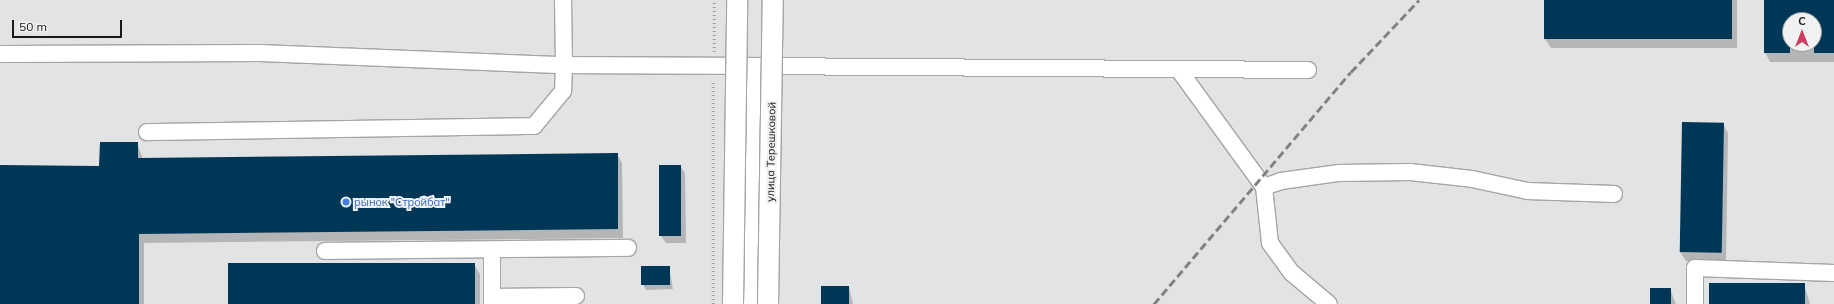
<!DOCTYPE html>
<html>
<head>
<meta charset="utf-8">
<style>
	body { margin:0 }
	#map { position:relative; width:1834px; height:304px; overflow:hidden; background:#e2e3e5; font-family:Mulish,sans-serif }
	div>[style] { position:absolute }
	.shadow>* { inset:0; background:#0003 }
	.building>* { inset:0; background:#003656; transform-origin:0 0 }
	.path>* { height:2.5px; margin-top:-1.25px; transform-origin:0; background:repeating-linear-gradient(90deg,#9d9ea0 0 1px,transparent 0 4px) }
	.roads { filter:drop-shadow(1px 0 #a4a5a6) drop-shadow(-1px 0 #a4a5a6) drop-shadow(0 1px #a4a5a6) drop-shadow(0 -1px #a4a5a6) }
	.minor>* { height:16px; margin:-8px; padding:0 8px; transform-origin:8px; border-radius:8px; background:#fff }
	.rail>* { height:3px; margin-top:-1.5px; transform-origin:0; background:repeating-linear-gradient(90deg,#808182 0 8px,transparent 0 12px) }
	.bridges { filter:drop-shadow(1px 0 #a4a5a6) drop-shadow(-1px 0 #a4a5a6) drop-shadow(0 1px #a4a5a6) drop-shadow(0 -1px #a4a5a6) }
	.major-bridge>* { height:20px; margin:-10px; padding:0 10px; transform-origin:10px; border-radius:10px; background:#fff }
	.dots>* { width:11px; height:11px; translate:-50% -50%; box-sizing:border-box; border:2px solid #eff1f2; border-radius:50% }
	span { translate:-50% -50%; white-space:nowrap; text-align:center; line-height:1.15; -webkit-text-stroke:4px #eff1f2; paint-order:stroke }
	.street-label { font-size:11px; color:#181919 }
	.shop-label { font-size:11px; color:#366cbe }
	.left { translate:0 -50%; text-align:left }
	.north { position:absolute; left:1782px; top:12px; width:40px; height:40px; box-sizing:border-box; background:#eff1f2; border:1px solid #999b9b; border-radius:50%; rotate:0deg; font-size:11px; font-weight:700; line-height:16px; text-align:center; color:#181919 }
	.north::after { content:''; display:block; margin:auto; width:14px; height:18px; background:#cd3d5f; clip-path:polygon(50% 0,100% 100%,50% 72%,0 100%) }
	.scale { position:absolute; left:12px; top:20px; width:110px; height:18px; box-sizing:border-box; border:2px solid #181919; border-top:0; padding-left:5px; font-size:12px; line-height:14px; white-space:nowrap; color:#181919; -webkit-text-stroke:3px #eff1f2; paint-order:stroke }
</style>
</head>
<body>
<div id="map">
	<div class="shadow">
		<div style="clip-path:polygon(1545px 0,1737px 0,1737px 48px,1551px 48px,1545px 39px)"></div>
		<div style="clip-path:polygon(evenodd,1765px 0,1834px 0,1834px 62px,1770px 62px,1765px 52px,1765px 0,1790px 20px,1814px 20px,1814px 44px,1790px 44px,1790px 20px)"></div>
		<div style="clip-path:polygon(1723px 124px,1728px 133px,1726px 262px,1686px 261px,1680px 252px)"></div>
		<div style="clip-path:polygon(137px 143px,143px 159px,617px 154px,622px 163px,623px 238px,144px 243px,144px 304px,0 304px,0 167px,100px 167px)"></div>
		<div style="clip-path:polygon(680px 166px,685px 173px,686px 243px,666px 243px,661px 236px)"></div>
		<div style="clip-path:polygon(474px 264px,480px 274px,480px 304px,230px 304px)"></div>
		<div style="clip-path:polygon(669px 267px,673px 289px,646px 290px,643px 284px)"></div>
		<div style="clip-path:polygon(1804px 284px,1810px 304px,1710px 304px)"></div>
		<div style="clip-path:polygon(849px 287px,853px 304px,822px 304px)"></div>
		<div style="clip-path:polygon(1670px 289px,1676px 304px,1651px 304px)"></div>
	</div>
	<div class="building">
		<div style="left:1544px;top:0;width:188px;height:39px"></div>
		<div style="clip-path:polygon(1764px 0,1834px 0,1834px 53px,1814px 53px,1814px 20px,1790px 20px,1790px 53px,1764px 53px)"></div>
		<div style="left:1682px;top:122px;width:42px;height:130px;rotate:1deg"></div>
		<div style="clip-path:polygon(100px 142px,138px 142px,138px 158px,618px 153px,618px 229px,139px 234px,139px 304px,0 304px,0 165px,99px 166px)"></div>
		<div style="left:659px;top:165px;width:22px;height:71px"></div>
		<div style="left:475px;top:263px;width:41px;height:247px;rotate:90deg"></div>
		<div style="left:641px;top:266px;width:29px;height:19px"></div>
		<div style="left:1805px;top:283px;width:21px;height:96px;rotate:90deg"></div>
		<div style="left:821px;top:286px;width:28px;height:18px"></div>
		<div style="left:1650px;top:288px;width:21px;height:16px"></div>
	</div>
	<div class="path">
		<div style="left:714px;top:52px;width:52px;rotate:-90deg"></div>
		<div style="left:713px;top:304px;width:223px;rotate:-90deg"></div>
	</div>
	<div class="roads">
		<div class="minor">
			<div style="left:563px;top:0;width:65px;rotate:89.1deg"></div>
			<div style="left:564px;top:65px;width:190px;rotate:0.3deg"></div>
			<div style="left:754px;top:66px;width:238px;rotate:90.5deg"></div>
			<div style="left:0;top:54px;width:260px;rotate:-0.2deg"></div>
			<div style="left:260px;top:53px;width:304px;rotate:2.3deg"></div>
			<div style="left:564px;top:65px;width:26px;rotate:92deg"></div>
			<div style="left:563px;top:91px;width:45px;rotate:129.6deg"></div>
			<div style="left:534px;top:126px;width:387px;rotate:179.1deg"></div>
			<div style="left:754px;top:66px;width:554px;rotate:0.41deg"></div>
			<div style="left:1179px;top:70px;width:145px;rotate:54deg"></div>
			<div style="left:1264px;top:187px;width:56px;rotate:83.9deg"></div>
			<div style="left:1270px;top:243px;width:37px;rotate:54deg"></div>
			<div style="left:1292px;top:273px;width:48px;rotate:40deg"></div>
			<div style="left:1264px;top:187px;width:18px;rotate:-19deg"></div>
			<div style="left:1281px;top:181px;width:59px;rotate:-7.9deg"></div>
			<div style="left:1339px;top:173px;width:71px;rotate:-0.8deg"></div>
			<div style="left:1410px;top:172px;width:62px;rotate:6.4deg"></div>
			<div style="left:1472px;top:179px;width:57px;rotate:12.1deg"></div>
			<div style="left:1528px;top:191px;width:86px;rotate:2deg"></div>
			<div style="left:492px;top:250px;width:54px;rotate:90deg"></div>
			<div style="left:325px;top:251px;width:303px;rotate:-0.6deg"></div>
			<div style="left:492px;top:297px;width:84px;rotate:-0.7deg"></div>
			<div style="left:1695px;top:304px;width:36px;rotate:-90deg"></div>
			<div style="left:1695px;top:268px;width:139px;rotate:2.1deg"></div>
		</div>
	</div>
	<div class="rail">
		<div style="left:1154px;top:304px;width:304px;rotate:-49.7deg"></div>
		<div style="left:1351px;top:72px;width:99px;rotate:-46.6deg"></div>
	</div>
	<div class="bridges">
		<div class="major-bridge">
			<div style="left:733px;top:304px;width:304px;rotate:-89.2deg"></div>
			<div style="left:768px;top:304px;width:304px;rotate:-89.1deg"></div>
		</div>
	</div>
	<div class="dots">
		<div style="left:346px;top:202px;background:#3f7fe0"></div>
	</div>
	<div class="street-label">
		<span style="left:771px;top:152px;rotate:-89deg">улица Терешковой</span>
	</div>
	<div class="shop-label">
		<span class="left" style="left:354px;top:202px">рынок "Стройбат"</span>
	</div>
	<div class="north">С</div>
	<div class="scale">50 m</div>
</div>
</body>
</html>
